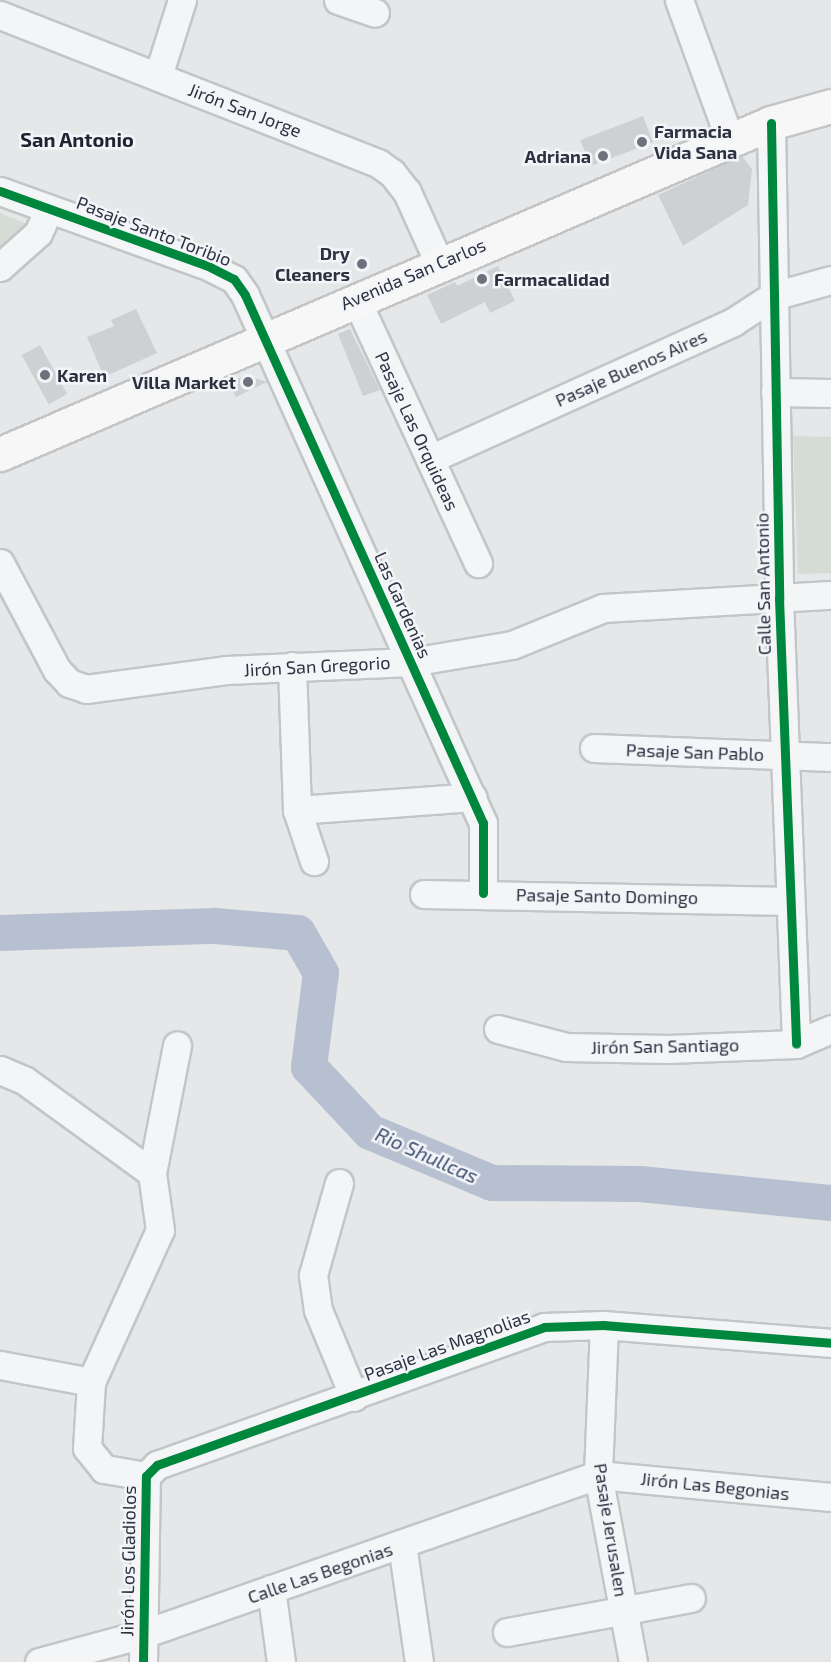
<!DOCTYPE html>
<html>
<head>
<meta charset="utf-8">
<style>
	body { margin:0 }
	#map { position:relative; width:831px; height:1662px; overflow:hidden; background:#e5e7e9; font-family:"Exo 2",sans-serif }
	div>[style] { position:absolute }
	.green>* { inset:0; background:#d5dcd6 }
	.river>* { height:36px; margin:-18px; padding:0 18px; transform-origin:18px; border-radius:18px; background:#b7c0d0 }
	.building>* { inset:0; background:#cfd0d3; transform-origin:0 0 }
	.roads { filter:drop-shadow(2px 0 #c3c5c7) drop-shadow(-2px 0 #c3c5c7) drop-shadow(0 2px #c3c5c7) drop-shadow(0 -2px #c3c5c7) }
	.minor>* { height:27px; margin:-13.5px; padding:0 13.5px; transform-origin:13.5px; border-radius:13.5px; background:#f4f5f6 }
	.major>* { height:33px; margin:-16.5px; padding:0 16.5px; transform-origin:16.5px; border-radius:16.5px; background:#f7f7f8 }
	.cycleway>* { height:9px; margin:-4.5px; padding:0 4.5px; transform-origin:4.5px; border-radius:4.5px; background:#00873e }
	.dots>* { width:16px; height:16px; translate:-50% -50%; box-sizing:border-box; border:3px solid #f3f5f8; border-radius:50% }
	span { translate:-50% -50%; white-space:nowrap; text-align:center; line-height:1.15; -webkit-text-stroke:5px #f3f5f8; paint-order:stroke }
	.street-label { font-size:18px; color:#2d3241 }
	.poi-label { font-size:18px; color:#2d3241; font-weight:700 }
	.left { translate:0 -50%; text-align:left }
	.right { translate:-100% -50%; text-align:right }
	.neighbourhood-label { font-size:20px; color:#1f2432; font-weight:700 }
	.water-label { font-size:20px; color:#3c4e70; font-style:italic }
</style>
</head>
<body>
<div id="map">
	<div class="green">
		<div style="clip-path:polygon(0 213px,37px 228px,0 253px)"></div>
		<div style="clip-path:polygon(793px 436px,831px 437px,831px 573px,798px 574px)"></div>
	</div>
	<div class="river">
		<div style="left:0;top:933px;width:215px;rotate:-1.9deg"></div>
		<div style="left:215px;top:926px;width:83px;rotate:4.8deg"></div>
		<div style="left:298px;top:933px;width:46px;rotate:60.1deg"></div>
		<div style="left:321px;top:973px;width:95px;rotate:97.3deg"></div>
		<div style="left:309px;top:1067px;width:89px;rotate:46.8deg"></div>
		<div style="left:370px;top:1132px;width:132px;rotate:22.7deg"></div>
		<div style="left:492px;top:1183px;width:148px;rotate:0.4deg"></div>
		<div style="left:640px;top:1184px;width:192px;rotate:5.7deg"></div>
	</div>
	<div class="building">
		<div style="left:643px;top:116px;width:28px;height:67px;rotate:69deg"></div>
		<div style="clip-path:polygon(742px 156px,752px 169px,748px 205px,683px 246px,658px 195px)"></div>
		<div style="clip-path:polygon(498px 266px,515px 301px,490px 313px,485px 302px,441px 324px,427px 295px,455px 282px,457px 286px)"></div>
		<div style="clip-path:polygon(136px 309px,157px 353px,104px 377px,87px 337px,114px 326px,111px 320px)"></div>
		<div style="clip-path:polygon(350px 329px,380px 390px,363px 396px,338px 334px)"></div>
		<div style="left:40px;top:345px;width:56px;height:21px;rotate:61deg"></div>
		<div style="clip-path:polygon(245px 375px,267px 382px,236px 397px,229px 383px)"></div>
	</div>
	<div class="roads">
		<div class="minor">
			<div style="left:338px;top:0;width:39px;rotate:19deg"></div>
			<div style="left:679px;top:0;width:149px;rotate:70deg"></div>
			<div style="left:0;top:15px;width:406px;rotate:21.4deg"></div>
			<div style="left:378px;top:163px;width:17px;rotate:36deg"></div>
			<div style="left:392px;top:173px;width:24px;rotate:52deg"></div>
			<div style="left:407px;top:192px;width:78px;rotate:65.7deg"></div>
			<div style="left:158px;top:76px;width:80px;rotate:-72.5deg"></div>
			<div style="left:771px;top:123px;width:475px;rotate:89deg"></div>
			<div style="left:779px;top:598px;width:446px;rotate:87.8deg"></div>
			<div style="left:0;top:191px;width:219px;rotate:19.8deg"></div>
			<div style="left:206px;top:265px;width:31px;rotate:27deg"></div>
			<div style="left:234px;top:279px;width:19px;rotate:55deg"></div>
			<div style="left:245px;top:295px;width:579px;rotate:65.74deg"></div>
			<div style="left:483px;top:823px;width:70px;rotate:90deg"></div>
			<div style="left:0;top:267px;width:51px;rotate:-41.8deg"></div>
			<div style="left:38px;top:233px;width:26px;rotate:-65deg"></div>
			<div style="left:356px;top:299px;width:291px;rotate:65.2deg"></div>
			<div style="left:775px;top:392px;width:56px;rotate:1deg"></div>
			<div style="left:430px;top:459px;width:333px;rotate:-24.3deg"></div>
			<div style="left:733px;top:322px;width:48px;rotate:-33deg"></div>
			<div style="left:773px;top:296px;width:60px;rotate:-15.4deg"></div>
			<div style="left:0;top:563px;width:121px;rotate:62deg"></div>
			<div style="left:57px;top:670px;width:18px;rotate:47deg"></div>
			<div style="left:69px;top:683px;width:18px;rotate:19deg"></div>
			<div style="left:86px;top:689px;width:141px;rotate:-7.7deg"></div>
			<div style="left:226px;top:670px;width:185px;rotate:-2.5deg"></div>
			<div style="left:411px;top:662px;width:102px;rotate:-9.6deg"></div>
			<div style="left:512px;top:645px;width:98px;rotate:-22.1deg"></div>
			<div style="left:603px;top:608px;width:228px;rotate:-3.3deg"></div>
			<div style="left:292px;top:666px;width:144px;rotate:88deg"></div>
			<div style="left:297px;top:810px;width:54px;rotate:71.6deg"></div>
			<div style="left:594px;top:748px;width:237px;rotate:2.2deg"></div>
			<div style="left:297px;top:810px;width:176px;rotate:-4.2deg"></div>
			<div style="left:424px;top:894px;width:366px;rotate:1.1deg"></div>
			<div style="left:498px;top:1029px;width:70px;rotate:14.8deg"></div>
			<div style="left:566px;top:1047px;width:102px;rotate:1.1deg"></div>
			<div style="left:668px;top:1049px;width:128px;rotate:-2.2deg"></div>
			<div style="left:796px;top:1044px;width:38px;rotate:-23deg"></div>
			<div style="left:0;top:1070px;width:26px;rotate:23deg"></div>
			<div style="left:24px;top:1080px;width:158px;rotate:36deg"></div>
			<div style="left:339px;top:1183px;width:96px;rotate:105.8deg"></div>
			<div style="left:313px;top:1275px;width:35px;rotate:82deg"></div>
			<div style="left:318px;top:1310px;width:94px;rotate:67.5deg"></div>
			<div style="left:604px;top:1325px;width:150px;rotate:92.3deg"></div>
			<div style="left:598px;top:1475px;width:190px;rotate:79.4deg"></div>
			<div style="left:0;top:1365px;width:93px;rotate:10.6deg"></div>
			<div style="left:146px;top:1476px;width:43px;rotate:-170.5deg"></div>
			<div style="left:104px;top:1469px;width:27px;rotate:-129deg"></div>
			<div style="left:87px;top:1448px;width:66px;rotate:-86.5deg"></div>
			<div style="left:91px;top:1382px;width:167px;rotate:-65.6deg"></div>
			<div style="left:160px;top:1230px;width:58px;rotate:-98deg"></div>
			<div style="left:152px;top:1173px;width:130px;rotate:-78.9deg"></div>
			<div style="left:402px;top:1544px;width:119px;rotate:81.8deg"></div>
			<div style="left:271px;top:1589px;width:74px;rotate:82.2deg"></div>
			<div style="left:507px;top:1632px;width:187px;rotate:-10.5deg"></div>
			<div style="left:39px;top:1662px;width:108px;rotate:-15.1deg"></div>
			<div style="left:143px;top:1634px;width:482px;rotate:-19.3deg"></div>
			<div style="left:598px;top:1475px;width:234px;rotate:5.4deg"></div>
			<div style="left:143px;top:1662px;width:186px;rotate:-89.1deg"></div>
			<div style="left:146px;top:1476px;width:16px;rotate:-45deg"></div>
			<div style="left:157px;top:1465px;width:411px;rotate:-19.6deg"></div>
			<div style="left:544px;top:1327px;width:60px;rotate:-1.9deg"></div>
			<div style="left:604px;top:1325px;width:228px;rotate:4.5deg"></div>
		</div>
		<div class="major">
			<div style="left:0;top:454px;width:839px;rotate:-23.23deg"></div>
			<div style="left:771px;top:123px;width:62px;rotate:-15.8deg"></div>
		</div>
	</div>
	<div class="cycleway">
		<div style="left:771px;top:123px;width:475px;rotate:89deg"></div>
		<div style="left:779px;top:598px;width:446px;rotate:87.8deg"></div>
		<div style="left:0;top:191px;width:219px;rotate:19.8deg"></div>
		<div style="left:206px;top:265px;width:31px;rotate:27deg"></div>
		<div style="left:234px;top:279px;width:19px;rotate:55deg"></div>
		<div style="left:245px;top:295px;width:579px;rotate:65.74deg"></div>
		<div style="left:483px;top:823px;width:70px;rotate:90deg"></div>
		<div style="left:143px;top:1662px;width:186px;rotate:-89.1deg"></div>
		<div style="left:146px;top:1476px;width:16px;rotate:-45deg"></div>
		<div style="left:157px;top:1465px;width:411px;rotate:-19.6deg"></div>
		<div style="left:544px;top:1327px;width:60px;rotate:-1.9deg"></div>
		<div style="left:604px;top:1325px;width:228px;rotate:4.5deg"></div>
	</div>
	<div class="dots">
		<div style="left:642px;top:142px;background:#6d717c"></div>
		<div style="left:603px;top:156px;background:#6d717c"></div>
		<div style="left:362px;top:264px;background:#6d717c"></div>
		<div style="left:482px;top:279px;background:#6d717c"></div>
		<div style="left:45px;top:375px;background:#6d717c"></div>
		<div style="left:248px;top:382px;background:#6d717c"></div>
	</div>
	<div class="street-label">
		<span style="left:245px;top:110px;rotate:21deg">Jirón San Jorge</span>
		<span style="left:154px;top:231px;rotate:21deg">Pasaje Santo Toribio</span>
		<span style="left:413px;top:274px;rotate:-23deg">Avenida San Carlos</span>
		<span style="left:631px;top:368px;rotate:-24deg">Pasaje Buenos Aires</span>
		<span style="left:417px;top:431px;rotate:65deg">Pasaje Las Orquideas</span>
		<span style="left:763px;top:584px;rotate:-91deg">Calle San Antonio</span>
		<span style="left:403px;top:605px;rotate:66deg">Las Gardenias</span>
		<span style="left:317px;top:666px;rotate:-3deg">Jirón San Gregorio</span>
		<span style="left:695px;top:752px;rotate:2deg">Pasaje San Pablo</span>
		<span style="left:607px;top:896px;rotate:1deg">Pasaje Santo Domingo</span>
		<span style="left:665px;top:1046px;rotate:-1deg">Jirón San Santiago</span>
		<span style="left:447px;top:1345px;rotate:-20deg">Pasaje Las Magnolias</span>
		<span style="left:715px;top:1486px;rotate:6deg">Jirón Las Begonias</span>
		<span style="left:611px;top:1530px;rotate:81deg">Pasaje Jerusalen</span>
		<span style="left:128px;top:1561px;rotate:-89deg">Jirón Los Gladiolos</span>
		<span style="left:320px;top:1573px;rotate:-19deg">Calle Las Begonias</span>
	</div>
	<div class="poi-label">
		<span class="left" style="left:654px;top:142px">Farmacia<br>Vida Sana</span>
		<span class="right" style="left:591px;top:156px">Adriana</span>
		<span class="right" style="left:350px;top:264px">Dry<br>Cleaners</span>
		<span class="left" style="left:494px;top:279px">Farmacalidad</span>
		<span class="left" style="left:57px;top:375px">Karen</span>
		<span class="right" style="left:236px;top:382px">Villa Market</span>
	</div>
	<div class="neighbourhood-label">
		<span style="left:77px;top:139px">San Antonio</span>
	</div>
	<div class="water-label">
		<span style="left:427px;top:1155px;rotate:24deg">Rio Shullcas</span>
	</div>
</div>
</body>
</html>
